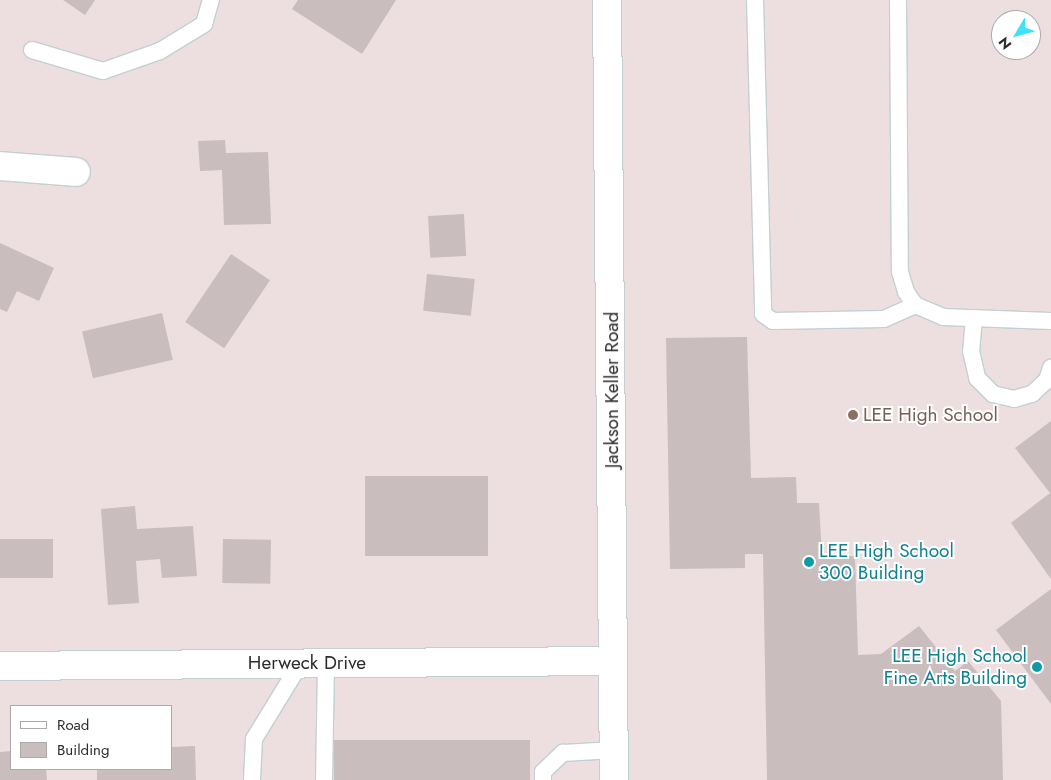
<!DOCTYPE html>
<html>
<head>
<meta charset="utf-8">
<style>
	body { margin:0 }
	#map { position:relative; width:1051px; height:780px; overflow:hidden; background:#eddee0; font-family:Jost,sans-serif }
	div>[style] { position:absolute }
	.building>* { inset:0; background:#c9bdbe; transform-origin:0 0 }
	.roads { filter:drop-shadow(1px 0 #c2d0d2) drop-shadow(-1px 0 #c2d0d2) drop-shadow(0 1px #c2d0d2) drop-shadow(0 -1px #c2d0d2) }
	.lane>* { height:16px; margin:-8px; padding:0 8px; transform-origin:8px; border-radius:8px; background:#fff }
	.street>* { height:28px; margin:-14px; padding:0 14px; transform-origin:14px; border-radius:14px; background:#fff }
	.secondary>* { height:28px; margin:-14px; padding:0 14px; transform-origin:14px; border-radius:14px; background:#fff }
	.dots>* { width:14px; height:14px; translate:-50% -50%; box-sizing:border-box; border:2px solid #fff; border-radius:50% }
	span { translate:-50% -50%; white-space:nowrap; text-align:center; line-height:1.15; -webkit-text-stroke:4px #fff; paint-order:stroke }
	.street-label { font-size:19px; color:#2c2c2c }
	.education-label { font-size:19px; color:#785e54 }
	.left { translate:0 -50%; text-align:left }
	.culture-label { font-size:19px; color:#0d838f }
	.right { translate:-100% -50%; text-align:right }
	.legend { position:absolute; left:10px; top:705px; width:162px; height:65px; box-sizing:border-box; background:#fff; border:1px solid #ababab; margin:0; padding:6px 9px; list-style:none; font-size:15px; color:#2c2c2c }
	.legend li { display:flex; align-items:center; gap:10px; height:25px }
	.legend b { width:25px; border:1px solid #ababab }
	.north { position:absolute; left:991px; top:10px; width:50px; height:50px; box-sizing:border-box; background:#fff; border:1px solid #ababab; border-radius:50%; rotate:233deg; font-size:14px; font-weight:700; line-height:20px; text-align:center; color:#2c2c2c }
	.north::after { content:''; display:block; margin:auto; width:18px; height:22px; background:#40e2f8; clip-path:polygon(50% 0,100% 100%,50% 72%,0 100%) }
</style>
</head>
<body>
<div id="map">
	<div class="building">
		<div style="clip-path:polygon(63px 0,95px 0,85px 15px)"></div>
		<div style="clip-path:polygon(298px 0,396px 0,362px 54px,292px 9px)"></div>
		<div style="clip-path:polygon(225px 140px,226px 153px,268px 152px,271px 224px,224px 225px,222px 170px,200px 171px,198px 141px)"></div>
		<div style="left:464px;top:214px;width:42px;height:36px;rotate:87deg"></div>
		<div style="clip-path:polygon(0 243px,54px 268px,39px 301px,17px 291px,7px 312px,0 309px)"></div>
		<div style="left:231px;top:254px;width:47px;height:82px;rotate:34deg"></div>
		<div style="left:427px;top:274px;width:48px;height:37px;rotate:6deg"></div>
		<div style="left:162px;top:313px;width:48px;height:82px;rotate:77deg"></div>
		<div style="clip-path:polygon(747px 337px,751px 478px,796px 477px,797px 503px,819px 503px,822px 556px,855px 556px,858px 655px,881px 654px,919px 626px,955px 671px,968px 661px,1001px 701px,1003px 780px,767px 780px,763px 554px,745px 554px,745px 568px,670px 569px,666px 338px)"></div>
		<div style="clip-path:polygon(1051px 421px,1051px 579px,1011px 523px,1050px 493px,1015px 448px)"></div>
		<div style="left:365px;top:476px;width:123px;height:80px"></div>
		<div style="clip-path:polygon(135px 506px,137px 529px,193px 526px,197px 576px,162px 578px,160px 559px,136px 561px,139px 603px,108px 605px,101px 509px)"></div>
		<div style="left:0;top:539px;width:53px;height:39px"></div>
		<div style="left:223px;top:539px;width:48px;height:44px;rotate:1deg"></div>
		<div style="clip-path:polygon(1051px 589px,1051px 704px,996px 630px)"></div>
		<div style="left:530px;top:740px;width:40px;height:196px;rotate:90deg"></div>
		<div style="clip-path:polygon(195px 746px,196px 780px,97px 780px,97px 769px,171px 769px,171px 747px)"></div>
		<div style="clip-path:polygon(11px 751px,11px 769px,46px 769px,47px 780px,0 780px,0 752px)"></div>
	</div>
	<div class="roads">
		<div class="lane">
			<div style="left:755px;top:0;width:314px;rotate:88.5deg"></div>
			<div style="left:763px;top:314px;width:12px;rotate:35deg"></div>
			<div style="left:773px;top:321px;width:111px;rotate:-1deg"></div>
			<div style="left:884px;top:319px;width:34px;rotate:-24deg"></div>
			<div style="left:898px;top:0;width:272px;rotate:89.6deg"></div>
			<div style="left:900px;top:272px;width:21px;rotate:73deg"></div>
			<div style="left:906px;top:292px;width:16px;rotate:55deg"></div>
			<div style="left:915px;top:305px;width:30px;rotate:23deg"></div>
			<div style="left:943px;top:317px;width:108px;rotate:2.1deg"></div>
			<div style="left:32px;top:50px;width:74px;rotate:16.5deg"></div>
			<div style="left:103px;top:71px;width:60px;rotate:-19.3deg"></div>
			<div style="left:160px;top:51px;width:52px;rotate:-31.5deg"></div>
			<div style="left:204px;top:24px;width:25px;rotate:-74deg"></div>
			<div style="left:974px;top:318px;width:33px;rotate:95deg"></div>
			<div style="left:971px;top:351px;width:28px;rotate:77deg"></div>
			<div style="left:977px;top:378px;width:23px;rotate:45deg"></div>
			<div style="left:993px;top:394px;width:22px;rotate:13deg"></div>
			<div style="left:1014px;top:399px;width:19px;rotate:-16deg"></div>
			<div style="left:1032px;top:394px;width:21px;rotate:-43deg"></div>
			<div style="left:1047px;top:380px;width:13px;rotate:-72deg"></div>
			<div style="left:252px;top:780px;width:41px;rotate:-87.2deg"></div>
			<div style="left:254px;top:739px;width:88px;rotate:-58.5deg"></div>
			<div style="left:324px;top:780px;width:117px;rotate:-89deg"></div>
			<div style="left:543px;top:780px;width:8px;rotate:-90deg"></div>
			<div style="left:543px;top:772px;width:28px;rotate:-44deg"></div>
			<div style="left:563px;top:753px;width:51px;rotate:-3.4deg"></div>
		</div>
		<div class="street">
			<div style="left:0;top:166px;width:76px;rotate:4.5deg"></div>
			<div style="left:0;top:666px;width:613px;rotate:-0.47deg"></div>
		</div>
		<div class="secondary">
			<div style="left:607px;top:0;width:780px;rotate:89.49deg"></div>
		</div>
	</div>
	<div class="dots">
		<div style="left:853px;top:415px;background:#8d6e63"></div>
		<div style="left:809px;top:562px;background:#0f9aa8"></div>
		<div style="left:1037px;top:667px;background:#0f9aa8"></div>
	</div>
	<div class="street-label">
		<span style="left:612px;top:390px;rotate:-90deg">Jackson Keller Road</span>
		<span style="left:307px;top:663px">Herweck Drive</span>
	</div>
	<div class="education-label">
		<span class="left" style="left:863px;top:415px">LEE High School</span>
	</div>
	<div class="culture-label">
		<span class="left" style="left:819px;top:562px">LEE High School<br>300 Building</span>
		<span class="right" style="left:1027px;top:667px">LEE High School<br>Fine Arts Building</span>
	</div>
	<ul class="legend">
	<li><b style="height:6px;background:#fff"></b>Road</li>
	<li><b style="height:14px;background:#c9bdbe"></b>Building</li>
	</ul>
	<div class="north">N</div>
</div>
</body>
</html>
